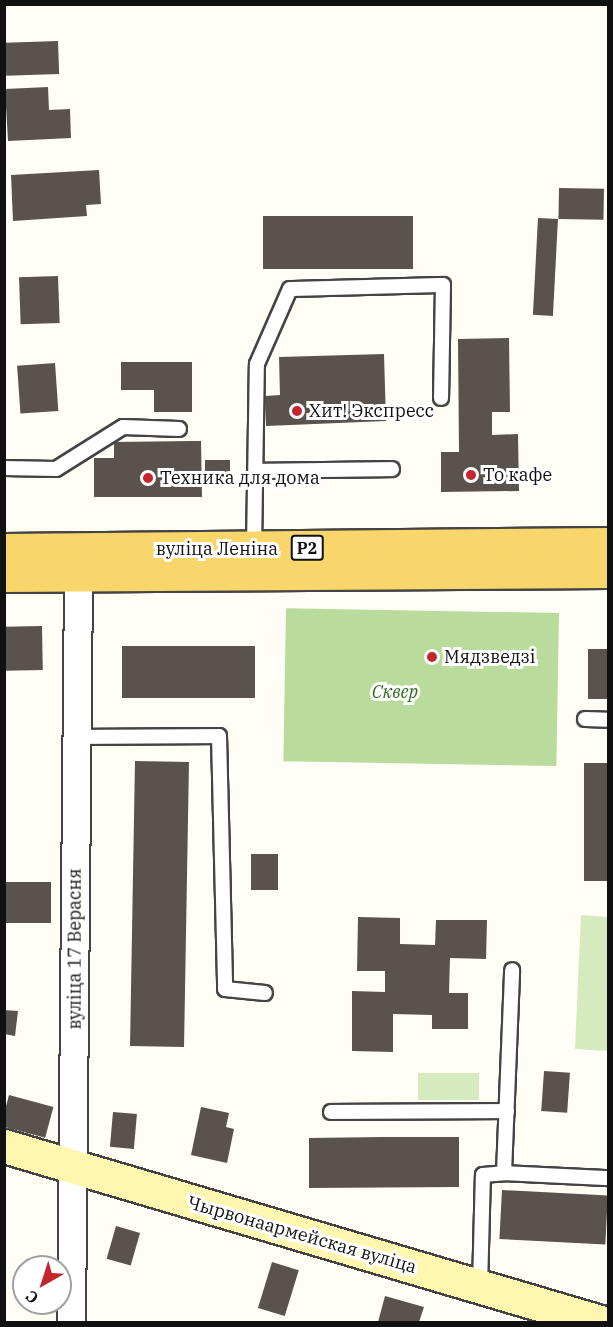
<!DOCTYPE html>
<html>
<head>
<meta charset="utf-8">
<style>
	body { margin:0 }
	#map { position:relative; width:613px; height:1327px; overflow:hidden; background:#fffdf5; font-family:"IBM Plex Serif",serif }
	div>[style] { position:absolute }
	.green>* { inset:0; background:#d5ebbd; transform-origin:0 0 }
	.forest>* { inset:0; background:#b9dc9c; transform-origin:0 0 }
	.building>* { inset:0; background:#5a524d; transform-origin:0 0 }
	.roads { filter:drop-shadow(2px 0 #444) drop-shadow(-2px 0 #444) drop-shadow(0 2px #444) drop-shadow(0 -2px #444) }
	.service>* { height:14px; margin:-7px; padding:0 7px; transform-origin:7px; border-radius:7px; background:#fff }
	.minor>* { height:27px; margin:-13.5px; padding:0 13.5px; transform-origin:13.5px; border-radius:13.5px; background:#fff }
	.secondary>* { height:33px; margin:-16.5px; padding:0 16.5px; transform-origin:16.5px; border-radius:16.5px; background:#fff6b0 }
	.primary>* { height:33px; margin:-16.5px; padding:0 16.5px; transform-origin:16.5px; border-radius:16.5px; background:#f9d66b }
	.dots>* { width:16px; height:16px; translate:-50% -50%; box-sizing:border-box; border:3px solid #fff; border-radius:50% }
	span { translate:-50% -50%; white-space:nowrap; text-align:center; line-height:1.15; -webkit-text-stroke:6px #fff; paint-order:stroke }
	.shield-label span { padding:2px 4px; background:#fff; border:2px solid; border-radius:4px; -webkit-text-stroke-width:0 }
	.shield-label { font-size:16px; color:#111; font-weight:700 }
	.poi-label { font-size:18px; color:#111 }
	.left { translate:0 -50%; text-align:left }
	.street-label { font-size:18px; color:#111 }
	.park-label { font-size:18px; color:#2f6b1f; font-style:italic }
	.frame { position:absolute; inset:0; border:6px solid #111; pointer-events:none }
	.north { position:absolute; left:12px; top:1255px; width:60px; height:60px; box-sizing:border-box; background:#fff; border:2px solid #a0a0a0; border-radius:50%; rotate:219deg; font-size:16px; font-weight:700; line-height:24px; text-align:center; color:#111 }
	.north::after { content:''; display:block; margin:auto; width:21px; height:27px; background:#c4262e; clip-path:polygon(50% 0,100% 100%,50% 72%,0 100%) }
</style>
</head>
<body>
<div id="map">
	<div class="green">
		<div style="clip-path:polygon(581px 915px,608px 917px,608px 1051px,575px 1049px)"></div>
		<div style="left:479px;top:1073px;width:27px;height:61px;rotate:90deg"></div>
	</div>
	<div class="forest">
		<div style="left:559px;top:613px;width:153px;height:273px;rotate:91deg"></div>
	</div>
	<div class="building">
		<div style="left:58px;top:41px;width:33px;height:53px;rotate:88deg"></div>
		<div style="clip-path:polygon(48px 87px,49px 110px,70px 109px,71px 138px,8px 141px,5px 89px)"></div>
		<div style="clip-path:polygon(99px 170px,101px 204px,86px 205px,87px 216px,13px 221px,11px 175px)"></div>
		<div style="left:559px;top:188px;width:45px;height:31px;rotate:1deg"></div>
		<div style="left:263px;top:216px;width:150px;height:53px"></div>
		<div style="left:538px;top:218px;width:20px;height:97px;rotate:3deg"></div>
		<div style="left:58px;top:276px;width:47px;height:39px;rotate:88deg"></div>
		<div style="clip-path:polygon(509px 338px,510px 412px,492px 412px,492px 435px,518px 434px,519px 491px,441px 492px,441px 452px,459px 452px,458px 339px)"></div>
		<div style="clip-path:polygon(384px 354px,386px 421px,266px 426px,265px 396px,280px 395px,279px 357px)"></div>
		<div style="clip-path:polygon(121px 362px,192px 362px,192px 412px,154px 412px,154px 390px,121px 390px)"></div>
		<div style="left:55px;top:363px;width:48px;height:38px;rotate:86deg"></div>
		<div style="clip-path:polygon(193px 441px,201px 441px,202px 497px,94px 497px,94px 458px,114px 458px,114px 442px)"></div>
		<div style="left:230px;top:460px;width:20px;height:25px;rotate:90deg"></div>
		<div style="left:42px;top:626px;width:44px;height:38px;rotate:89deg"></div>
		<div style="left:122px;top:646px;width:133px;height:52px"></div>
		<div style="left:588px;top:649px;width:20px;height:50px"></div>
		<div style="left:135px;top:761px;width:54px;height:285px;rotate:1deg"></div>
		<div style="left:608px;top:763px;width:118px;height:24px;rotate:90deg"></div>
		<div style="left:278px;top:854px;width:36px;height:27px;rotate:90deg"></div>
		<div style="left:6px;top:882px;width:45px;height:41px"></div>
		<div style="clip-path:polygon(358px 917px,400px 918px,400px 944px,435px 945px,436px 920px,487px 920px,486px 959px,450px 958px,449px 993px,468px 993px,468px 1029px,432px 1029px,432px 1015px,393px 1014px,393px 1052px,352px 1051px,352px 991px,385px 992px,385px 971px,357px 971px)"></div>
		<div style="clip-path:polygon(4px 1010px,18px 1011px,15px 1036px,4px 1034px)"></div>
		<div style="left:544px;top:1071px;width:26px;height:40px;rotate:4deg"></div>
		<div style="left:9px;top:1095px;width:46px;height:32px;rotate:15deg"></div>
		<div style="clip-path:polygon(201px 1107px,229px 1113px,226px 1127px,234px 1129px,227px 1163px,191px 1155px)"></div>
		<div style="left:113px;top:1112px;width:24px;height:35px;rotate:5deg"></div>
		<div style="clip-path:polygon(383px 1137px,459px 1137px,459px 1187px,309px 1188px,309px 1138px)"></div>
		<div style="left:502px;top:1190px;width:106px;height:49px;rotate:3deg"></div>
		<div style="left:116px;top:1226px;width:25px;height:34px;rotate:16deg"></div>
		<div style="left:272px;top:1262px;width:28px;height:48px;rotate:17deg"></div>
		<div style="clip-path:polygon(385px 1296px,424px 1307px,419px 1322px,378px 1322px)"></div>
	</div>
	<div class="roads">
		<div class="service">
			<div style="left:4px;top:468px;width:52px;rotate:1.1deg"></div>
			<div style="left:56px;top:469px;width:79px;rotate:-32.1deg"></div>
			<div style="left:123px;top:427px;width:56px;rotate:2deg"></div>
			<div style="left:256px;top:471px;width:136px;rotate:-0.8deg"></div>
			<div style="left:254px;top:548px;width:184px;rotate:-89.1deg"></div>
			<div style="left:257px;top:364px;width:82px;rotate:-66.3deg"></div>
			<div style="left:290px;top:289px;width:153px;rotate:-1.5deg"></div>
			<div style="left:443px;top:285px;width:113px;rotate:91deg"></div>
			<div style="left:585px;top:719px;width:23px;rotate:2deg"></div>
			<div style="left:77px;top:737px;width:142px;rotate:-0.4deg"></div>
			<div style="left:219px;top:736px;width:253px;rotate:88.6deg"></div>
			<div style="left:225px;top:989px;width:40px;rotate:5.7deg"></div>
			<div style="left:331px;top:1112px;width:176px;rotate:-0.3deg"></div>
			<div style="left:504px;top:1173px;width:104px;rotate:2.8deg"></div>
			<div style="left:480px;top:1287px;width:112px;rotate:-88.5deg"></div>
			<div style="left:483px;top:1175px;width:21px;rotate:-5deg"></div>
			<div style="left:504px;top:1173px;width:203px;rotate:-87.7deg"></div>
		</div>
		<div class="minor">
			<div style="left:71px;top:1322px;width:747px;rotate:-89.46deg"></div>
		</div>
		<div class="secondary">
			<div style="left:4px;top:1146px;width:621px;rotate:16.45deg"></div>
		</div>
		<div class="primary">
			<div style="left:4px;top:550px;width:604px;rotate:-0.57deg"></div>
			<div style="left:4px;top:575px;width:604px;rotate:-0.38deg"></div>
		</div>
	</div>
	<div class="dots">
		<div style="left:297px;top:411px;background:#c4262e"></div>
		<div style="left:471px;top:475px;background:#c4262e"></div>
		<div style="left:148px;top:478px;background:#c4262e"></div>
		<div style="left:432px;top:657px;background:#c4262e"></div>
	</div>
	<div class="shield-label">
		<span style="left:307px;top:548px">Р2</span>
	</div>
	<div class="poi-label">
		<span class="left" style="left:309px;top:411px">Хит! Экспресс</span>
		<span class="left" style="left:483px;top:475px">То кафе</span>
		<span class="left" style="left:160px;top:478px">Техника для дома</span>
		<span class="left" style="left:444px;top:657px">Мядзведзі</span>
	</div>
	<div class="street-label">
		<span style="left:217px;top:549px">вуліца Леніна</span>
		<span style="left:75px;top:949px;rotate:-90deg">вуліца 17 Верасня</span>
		<span style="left:302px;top:1235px;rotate:16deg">Чырвонаармейская вуліца</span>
	</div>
	<div class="park-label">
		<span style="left:395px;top:692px">Сквер</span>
	</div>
	<div class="frame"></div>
	<div class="north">С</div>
</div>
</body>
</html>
